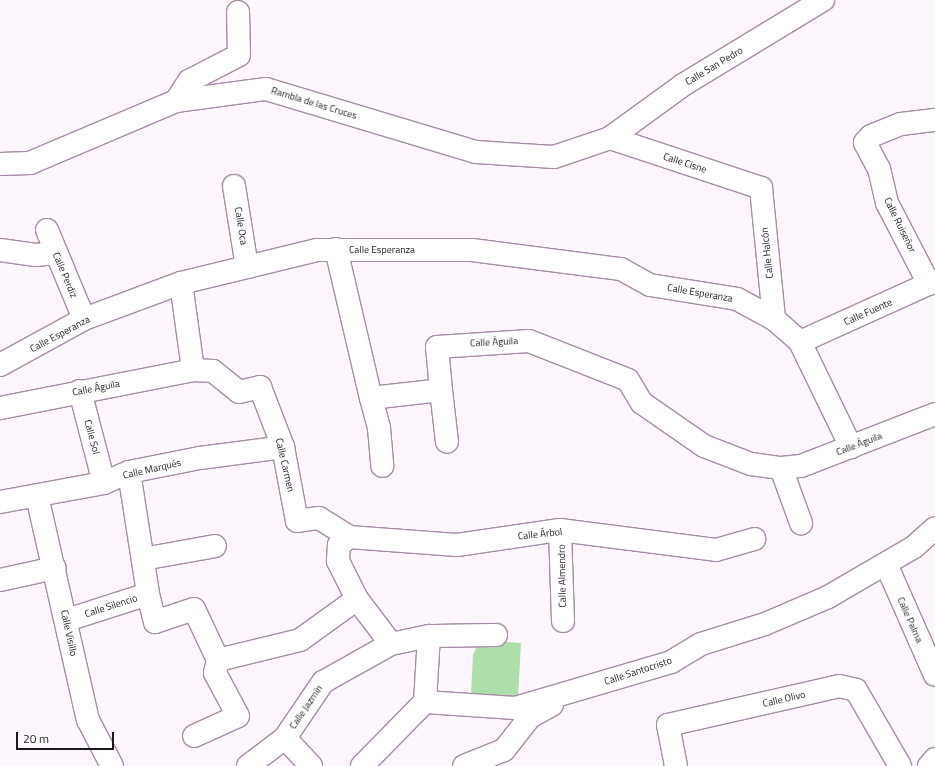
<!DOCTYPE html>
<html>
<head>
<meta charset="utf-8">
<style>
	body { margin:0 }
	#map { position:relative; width:935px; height:766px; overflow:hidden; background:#fdf7fd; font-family:"Titillium Web",sans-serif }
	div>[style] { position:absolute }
	.green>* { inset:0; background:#acdfaa }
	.roads { filter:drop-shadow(1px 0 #a68ca7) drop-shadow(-1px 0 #a68ca7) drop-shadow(0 1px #a68ca7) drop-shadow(0 -1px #a68ca7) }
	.minor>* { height:22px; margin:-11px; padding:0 11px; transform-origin:11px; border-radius:11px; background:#fff }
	span { translate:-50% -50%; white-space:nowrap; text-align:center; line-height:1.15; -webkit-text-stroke:3.5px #fff; paint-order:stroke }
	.street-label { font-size:10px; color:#201620 }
	.scale { position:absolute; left:16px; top:732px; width:98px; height:18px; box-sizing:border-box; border:2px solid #201620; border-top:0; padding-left:5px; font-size:12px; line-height:14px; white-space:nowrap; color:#201620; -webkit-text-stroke:3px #fff; paint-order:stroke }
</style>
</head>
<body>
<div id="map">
	<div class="green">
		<div style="clip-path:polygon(480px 640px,521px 643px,518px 698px,471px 693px,473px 655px)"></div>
	</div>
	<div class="roads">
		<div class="minor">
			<div style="left:176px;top:101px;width:24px;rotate:-57deg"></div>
			<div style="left:189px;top:81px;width:56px;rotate:-27.5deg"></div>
			<div style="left:239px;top:55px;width:43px;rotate:-91.3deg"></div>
			<div style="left:610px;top:138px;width:159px;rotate:18.3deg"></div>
			<div style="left:761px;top:188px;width:132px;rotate:84.3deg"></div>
			<div style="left:0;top:164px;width:30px;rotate:-2deg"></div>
			<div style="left:30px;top:163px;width:159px;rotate:-23deg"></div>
			<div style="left:176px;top:101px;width:91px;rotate:-7.6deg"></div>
			<div style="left:266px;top:89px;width:219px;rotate:16.7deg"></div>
			<div style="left:476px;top:152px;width:78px;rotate:3.7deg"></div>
			<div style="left:554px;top:157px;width:59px;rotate:-18.7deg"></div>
			<div style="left:610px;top:138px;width:90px;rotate:-36deg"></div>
			<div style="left:683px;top:85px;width:164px;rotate:-31.3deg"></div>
			<div style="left:234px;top:186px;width:82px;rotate:80.9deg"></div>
			<div style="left:47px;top:230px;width:96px;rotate:67.4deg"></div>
			<div style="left:336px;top:249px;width:153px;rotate:76.8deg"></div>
			<div style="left:371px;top:398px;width:70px;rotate:-6.5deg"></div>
			<div style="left:441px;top:390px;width:43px;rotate:-95.3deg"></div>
			<div style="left:437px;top:347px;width:92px;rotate:-3.7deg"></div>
			<div style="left:529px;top:341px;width:106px;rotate:21.5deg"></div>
			<div style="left:628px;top:380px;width:27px;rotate:59deg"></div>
			<div style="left:642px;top:403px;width:75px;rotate:34.7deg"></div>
			<div style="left:704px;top:446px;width:50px;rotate:21deg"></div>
			<div style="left:751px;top:464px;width:30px;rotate:8deg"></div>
			<div style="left:781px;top:468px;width:59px;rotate:70deg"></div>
			<div style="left:0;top:250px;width:36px;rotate:8deg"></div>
			<div style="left:36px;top:255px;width:19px;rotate:-6deg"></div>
			<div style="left:181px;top:283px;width:88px;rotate:82.1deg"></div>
			<div style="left:193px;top:370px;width:20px;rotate:3deg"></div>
			<div style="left:213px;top:371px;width:33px;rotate:39deg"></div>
			<div style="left:239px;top:392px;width:22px;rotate:-13deg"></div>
			<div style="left:260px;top:387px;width:64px;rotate:69deg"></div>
			<div style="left:283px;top:447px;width:75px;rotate:79.3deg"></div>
			<div style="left:297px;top:521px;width:22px;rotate:-8deg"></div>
			<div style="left:319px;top:518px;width:36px;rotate:32deg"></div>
			<div style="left:349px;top:537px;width:13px;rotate:141deg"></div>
			<div style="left:339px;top:545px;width:16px;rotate:94deg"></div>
			<div style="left:338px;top:561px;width:42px;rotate:63.4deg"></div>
			<div style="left:357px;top:599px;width:56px;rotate:52.9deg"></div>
			<div style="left:929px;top:284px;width:91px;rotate:-117.4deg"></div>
			<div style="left:887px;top:203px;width:35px;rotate:-103deg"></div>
			<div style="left:879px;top:169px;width:30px;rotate:-118deg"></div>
			<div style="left:865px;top:143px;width:9px;rotate:-49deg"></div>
			<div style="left:871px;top:136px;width:32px;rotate:-22deg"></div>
			<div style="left:901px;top:124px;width:34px;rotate:-7deg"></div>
			<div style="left:800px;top:342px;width:148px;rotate:-24.3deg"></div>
			<div style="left:0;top:365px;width:96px;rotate:-28.7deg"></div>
			<div style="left:84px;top:319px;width:103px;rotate:-20.4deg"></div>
			<div style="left:181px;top:283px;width:68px;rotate:-13.6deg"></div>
			<div style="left:247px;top:267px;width:72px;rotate:-13.7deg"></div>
			<div style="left:317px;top:250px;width:155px"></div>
			<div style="left:472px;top:250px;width:150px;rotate:7.3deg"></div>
			<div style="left:621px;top:269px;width:33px;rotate:29deg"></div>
			<div style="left:650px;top:285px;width:88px;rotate:9.1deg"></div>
			<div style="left:737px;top:299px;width:42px;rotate:28.4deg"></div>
			<div style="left:774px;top:319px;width:35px;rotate:41deg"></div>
			<div style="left:800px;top:342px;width:117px;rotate:64.1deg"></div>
			<div style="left:441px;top:390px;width:52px;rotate:83.4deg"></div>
			<div style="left:80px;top:391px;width:95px;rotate:75.4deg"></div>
			<div style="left:371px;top:398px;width:31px;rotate:75deg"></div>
			<div style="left:379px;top:428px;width:38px;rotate:85deg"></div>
			<div style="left:0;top:408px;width:197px;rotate:-11.1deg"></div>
			<div style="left:781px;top:468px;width:20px;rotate:-6deg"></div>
			<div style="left:801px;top:466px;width:144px;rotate:-21.2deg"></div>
			<div style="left:129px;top:472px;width:123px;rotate:81.1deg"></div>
			<div style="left:37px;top:496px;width:230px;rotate:77.2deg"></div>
			<div style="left:88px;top:720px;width:52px;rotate:62.4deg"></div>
			<div style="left:0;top:502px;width:106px;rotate:-10.4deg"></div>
			<div style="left:104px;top:483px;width:27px;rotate:-24deg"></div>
			<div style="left:129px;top:472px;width:72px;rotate:-11.2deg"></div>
			<div style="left:200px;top:458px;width:84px;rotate:-7.5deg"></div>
			<div style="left:560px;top:530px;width:91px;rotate:88.1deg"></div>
			<div style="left:349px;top:537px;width:108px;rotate:4.2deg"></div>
			<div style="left:457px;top:545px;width:104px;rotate:-8.3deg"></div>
			<div style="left:560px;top:530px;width:157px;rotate:7.3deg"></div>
			<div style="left:716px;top:550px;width:40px;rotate:-16deg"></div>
			<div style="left:143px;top:559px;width:73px;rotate:-10.2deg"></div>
			<div style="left:886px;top:564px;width:121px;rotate:66.2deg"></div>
			<div style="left:0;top:580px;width:56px;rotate:-12.3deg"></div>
			<div style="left:67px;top:620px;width:85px;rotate:-17.8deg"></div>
			<div style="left:148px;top:594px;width:29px;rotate:76deg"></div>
			<div style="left:155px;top:622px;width:41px;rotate:-18.4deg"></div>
			<div style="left:194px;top:609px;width:56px;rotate:64.8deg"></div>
			<div style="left:218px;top:660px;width:84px;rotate:-13.7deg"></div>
			<div style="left:300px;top:640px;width:70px;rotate:-35.7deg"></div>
			<div style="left:429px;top:636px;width:67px;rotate:-0.9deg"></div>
			<div style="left:194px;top:736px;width:48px;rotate:-24.4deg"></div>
			<div style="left:238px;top:716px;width:49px;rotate:-118.1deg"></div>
			<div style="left:215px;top:673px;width:13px;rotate:-77deg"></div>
			<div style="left:285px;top:738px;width:38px;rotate:47deg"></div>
			<div style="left:248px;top:766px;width:46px;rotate:-37.1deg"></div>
			<div style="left:285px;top:738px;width:68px;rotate:-55.8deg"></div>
			<div style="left:323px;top:682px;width:78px;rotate:-29.2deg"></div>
			<div style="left:391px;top:644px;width:39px;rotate:-12deg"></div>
			<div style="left:429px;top:636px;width:66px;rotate:93.5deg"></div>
			<div style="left:362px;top:766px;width:90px;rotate:-45.5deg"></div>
			<div style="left:425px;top:702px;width:90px;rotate:3.8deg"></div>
			<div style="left:515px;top:708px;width:163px;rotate:-16.4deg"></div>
			<div style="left:671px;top:662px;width:35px;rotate:-31deg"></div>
			<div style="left:701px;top:644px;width:67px;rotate:-17.4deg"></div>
			<div style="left:765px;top:624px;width:69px;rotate:-23.2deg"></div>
			<div style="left:828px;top:597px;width:99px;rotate:-30.2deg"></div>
			<div style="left:914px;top:547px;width:28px;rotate:-42deg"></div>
			<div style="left:464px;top:766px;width:43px;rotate:-21.8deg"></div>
			<div style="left:504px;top:750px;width:42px;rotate:-51.8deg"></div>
			<div style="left:530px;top:717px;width:25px;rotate:-29deg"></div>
			<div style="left:676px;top:766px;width:42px;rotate:-101deg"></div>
			<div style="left:668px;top:725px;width:175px;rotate:-12.8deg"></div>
			<div style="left:839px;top:686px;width:17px;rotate:13deg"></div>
			<div style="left:856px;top:690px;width:88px;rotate:59.9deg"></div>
			<div style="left:929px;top:766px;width:9px;rotate:-49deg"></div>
		</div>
	</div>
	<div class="street-label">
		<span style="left:714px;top:66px;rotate:-31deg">Calle San Pedro</span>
		<span style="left:314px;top:103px;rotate:17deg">Rambla de las Cruces</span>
		<span style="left:685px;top:163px;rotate:18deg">Calle Cisne</span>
		<span style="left:900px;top:225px;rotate:64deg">Calle Ruiseñor</span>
		<span style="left:241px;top:226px;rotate:81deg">Calle Oca</span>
		<span style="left:382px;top:250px">Calle Esperanza</span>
		<span style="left:767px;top:253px;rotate:-96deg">Calle Halcón</span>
		<span style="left:65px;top:275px;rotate:67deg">Calle Perdiz</span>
		<span style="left:700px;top:293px;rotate:10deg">Calle Esperanza</span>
		<span style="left:868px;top:312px;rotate:-24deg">Calle Fuente</span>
		<span style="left:60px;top:334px;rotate:-28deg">Calle Esperanza</span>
		<span style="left:494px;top:342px;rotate:-3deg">Calle Águila</span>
		<span style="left:96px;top:388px;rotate:-11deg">Calle Águila</span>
		<span style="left:92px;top:437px;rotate:75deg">Calle Sol</span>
		<span style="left:859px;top:444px;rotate:-21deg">Calle Águila</span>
		<span style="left:285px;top:465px;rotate:77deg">Calle Carmen</span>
		<span style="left:152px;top:469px;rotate:-13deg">Calle Marqués</span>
		<span style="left:540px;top:534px;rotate:-6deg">Calle Árbol</span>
		<span style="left:562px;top:576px;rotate:-91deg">Calle Almendro</span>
		<span style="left:111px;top:606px;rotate:-18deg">Calle Silencio</span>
		<span style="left:910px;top:620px;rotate:66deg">Calle Palma</span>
		<span style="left:69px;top:633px;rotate:78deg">Calle Visillo</span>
		<span style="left:638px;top:671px;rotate:-18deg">Calle Santocristo</span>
		<span style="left:784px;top:699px;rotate:-13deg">Calle Olivo</span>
		<span style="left:306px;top:707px;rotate:-56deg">Calle Jazmín</span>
	</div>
	<div class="scale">20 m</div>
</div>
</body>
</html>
